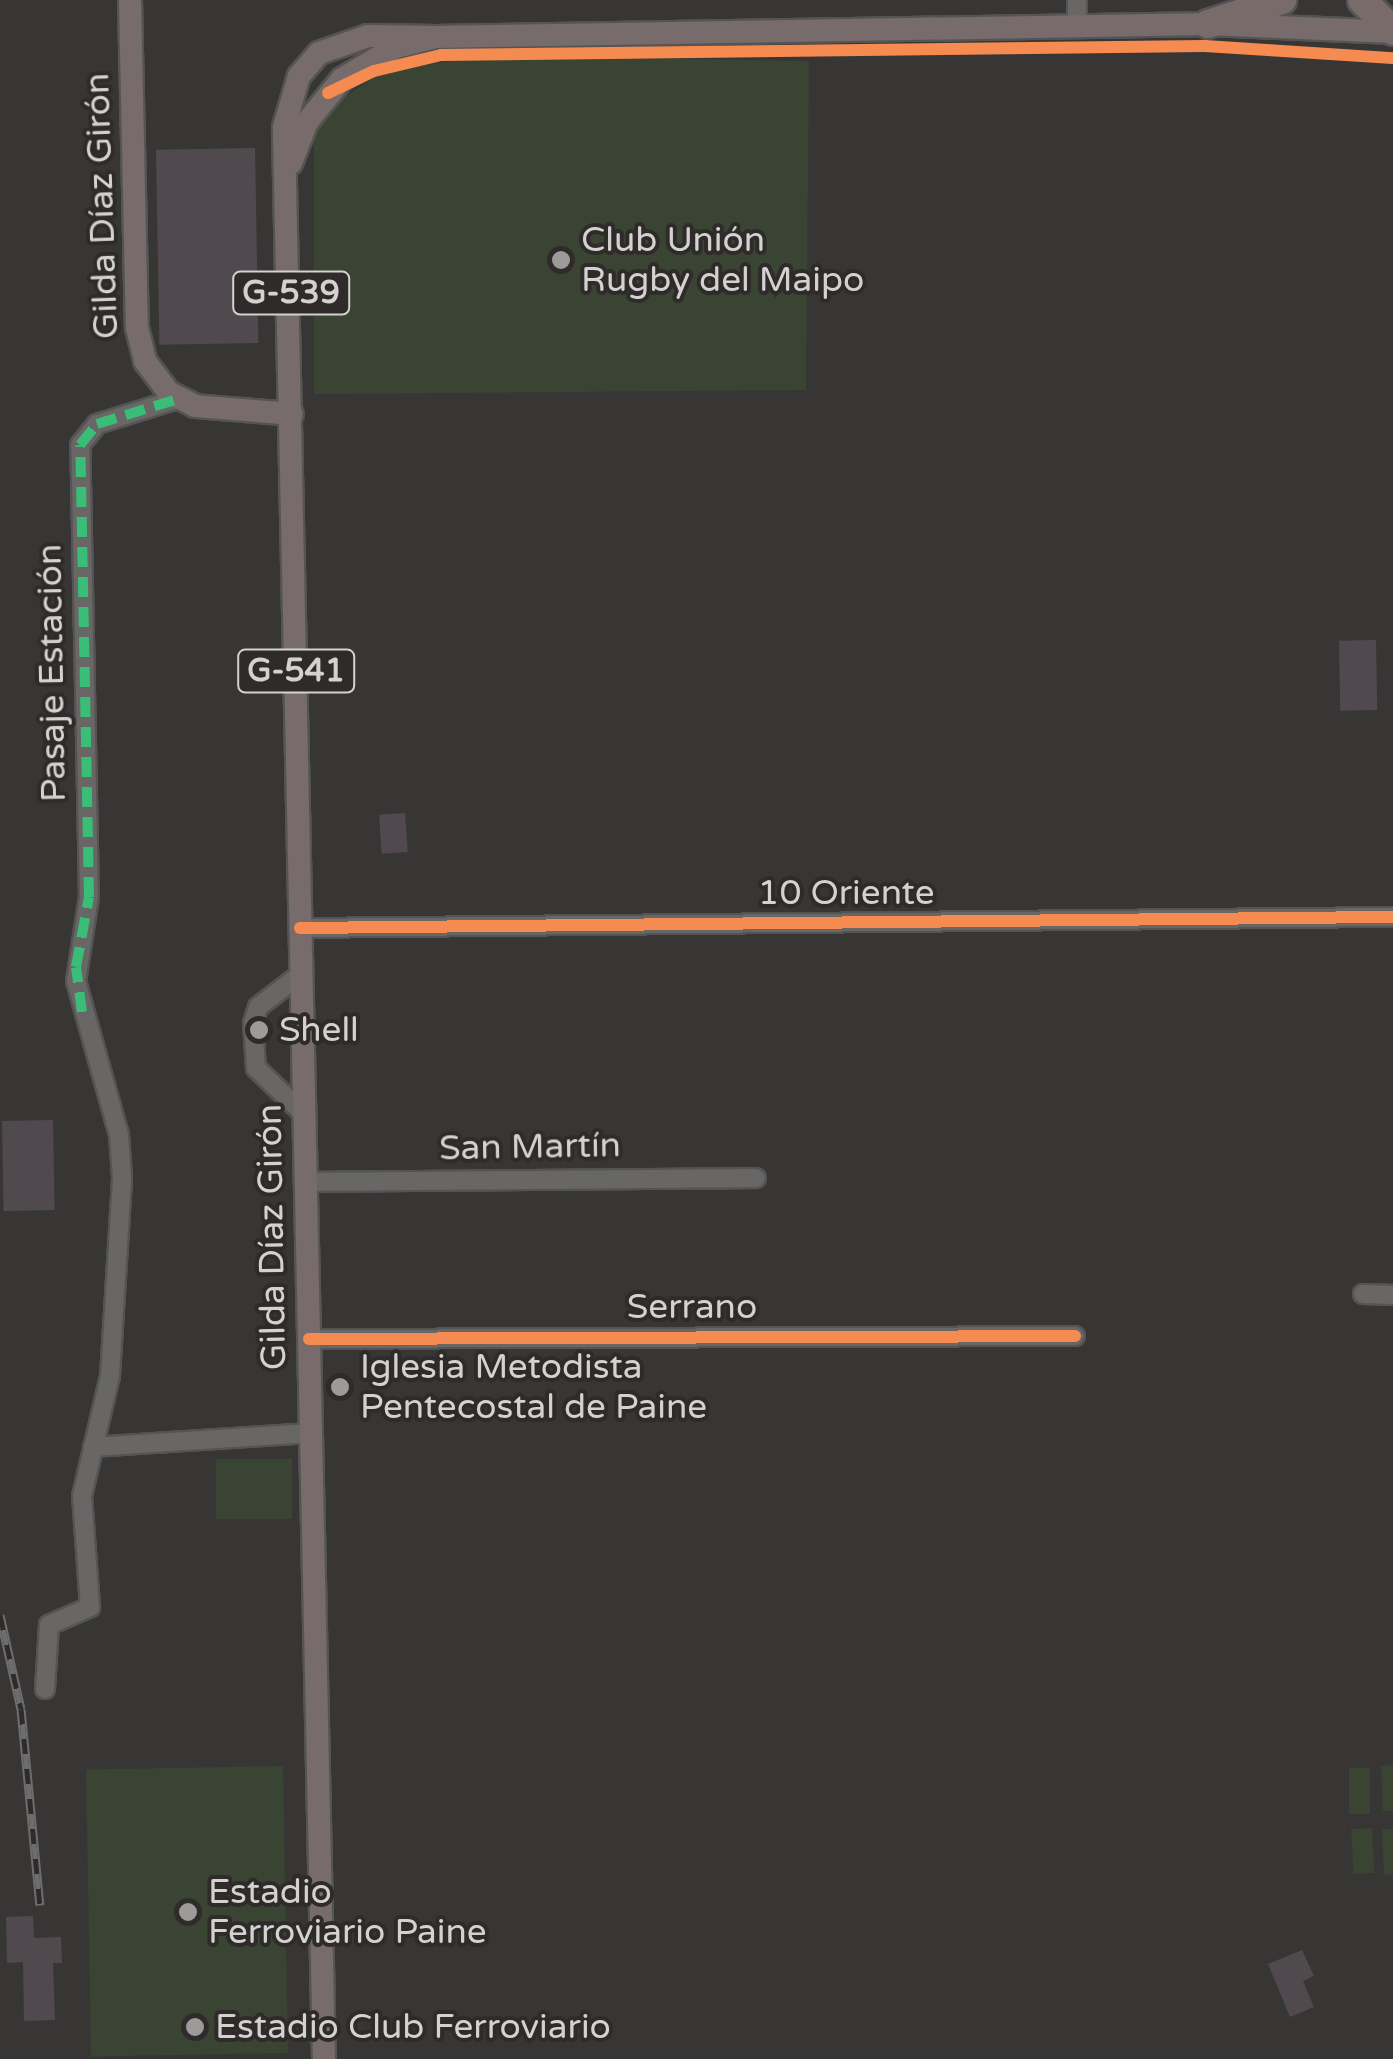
<!DOCTYPE html>
<html>
<head>
<meta charset="utf-8">
<style>
	body { margin:0 }
	#map { position:relative; width:1393px; height:2059px; overflow:hidden; background:#373635; font-family:"Varela Round",sans-serif }
	div>[style] { position:absolute }
	.green>* { inset:0; background:#3a4432; transform-origin:0 0 }
	.building>* { inset:0; background:#504a4f; transform-origin:0 0 }
	.roads { filter:drop-shadow(2px 0 #555454) drop-shadow(-2px 0 #555454) drop-shadow(0 2px #555454) drop-shadow(0 -2px #555454) }
	.minor>* { height:18px; margin:-9px; padding:0 9px; transform-origin:9px; border-radius:9px; background:#686766 }
	.major>* { height:22px; margin:-11px; padding:0 11px; transform-origin:11px; border-radius:11px; background:#776c6b }
	.highway>* { height:28px; margin:-14px; padding:0 14px; transform-origin:14px; border-radius:14px; background:#786b69 }
	.rail>* { height:9px; margin-top:-4.5px; transform-origin:0; background:repeating-linear-gradient(90deg,#2e2b2a 0 15px,#6e6d6d 0 30px); box-sizing:border-box; border-block:2px solid #6e6d6d }
	.quiet>* { height:10px; margin-top:-5px; transform-origin:0; background:repeating-linear-gradient(90deg,#3abd76 0 20px,transparent 0 30px) }
	.cycleway>* { height:12px; margin:-6px; padding:0 6px; transform-origin:6px; border-radius:6px; background:#f68b52 }
	.dots>* { width:28px; height:28px; translate:-50% -50%; box-sizing:border-box; border:5px solid #2e2b2a; border-radius:50% }
	span { translate:-50% -50%; white-space:nowrap; text-align:center; line-height:1.15; -webkit-text-stroke:8px #2e2b2a; paint-order:stroke }
	.shield-label span { padding:2px 8px; background:#2e2b2a; border:2px solid; border-radius:8px; -webkit-text-stroke-width:0 }
	.shield-label { font-size:32px; color:#d4d2d1; font-weight:700 }
	.street-label { font-size:35px; color:#d4d2d1 }
	.poi-label { font-size:35px; color:#d4d2d1 }
	.left { translate:0 -50%; text-align:left }
</style>
</head>
<body>
<div id="map">
	<div class="green">
		<div style="clip-path:polygon(481px 56px,809px 61px,806px 390px,314px 394px,314px 129px,338px 101px,384px 71px)"></div>
		<div style="left:292px;top:1459px;width:60px;height:76px;rotate:90deg"></div>
		<div style="clip-path:polygon(1393px 1765px,1393px 1811px,1383px 1811px,1381px 1766px)"></div>
		<div style="left:283px;top:1766px;width:287px;height:197px;rotate:89deg"></div>
		<div style="left:1349px;top:1768px;width:21px;height:46px"></div>
		<div style="left:1372px;top:1828px;width:45px;height:21px;rotate:87deg"></div>
		<div style="clip-path:polygon(1382px 1829px,1393px 1829px,1393px 1874px,1384px 1875px)"></div>
	</div>
	<div class="building">
		<div style="left:255px;top:148px;width:195px;height:99px;rotate:89deg"></div>
		<div style="left:1376px;top:640px;width:70px;height:37px;rotate:89deg"></div>
		<div style="left:405px;top:813px;width:39px;height:26px;rotate:86deg"></div>
		<div style="left:53px;top:1120px;width:90px;height:51px;rotate:89deg"></div>
		<div style="clip-path:polygon(33px 1916px,34px 1938px,61px 1937px,62px 1963px,53px 1963px,55px 2020px,24px 2021px,23px 1962px,7px 1963px,6px 1917px)"></div>
		<div style="clip-path:polygon(1302px 1950px,1314px 1976px,1303px 1981px,1314px 2007px,1290px 2017px,1268px 1964px)"></div>
	</div>
	<div class="roads">
		<div class="minor">
			<div style="left:1077px;top:0;width:26px;rotate:90deg"></div>
			<div style="left:300px;top:928px;width:1093px;rotate:-0.58deg"></div>
			<div style="left:301px;top:974px;width:54px;rotate:142.5deg"></div>
			<div style="left:258px;top:1007px;width:17px;rotate:107deg"></div>
			<div style="left:253px;top:1023px;width:45px;rotate:86.2deg"></div>
			<div style="left:256px;top:1068px;width:66px;rotate:43.8deg"></div>
			<div style="left:306px;top:1182px;width:450px;rotate:-0.5deg"></div>
			<div style="left:1363px;top:1294px;width:30px;rotate:2deg"></div>
			<div style="left:309px;top:1339px;width:766px;rotate:-0.22deg"></div>
			<div style="left:93px;top:1447px;width:217px;rotate:-3.7deg"></div>
			<div style="left:45px;top:1689px;width:64px;rotate:-86.4deg"></div>
			<div style="left:49px;top:1625px;width:45px;rotate:-23.7deg"></div>
			<div style="left:90px;top:1607px;width:111px;rotate:-94.1deg"></div>
			<div style="left:82px;top:1496px;width:123px;rotate:-76.9deg"></div>
			<div style="left:110px;top:1376px;width:199px;rotate:-86.5deg"></div>
			<div style="left:122px;top:1177px;width:42px;rotate:-94.1deg"></div>
			<div style="left:119px;top:1135px;width:160px;rotate:-105.6deg"></div>
			<div style="left:76px;top:981px;width:85px;rotate:-81.2deg"></div>
			<div style="left:89px;top:897px;width:452px;rotate:-91.1deg"></div>
			<div style="left:80px;top:445px;width:27px;rotate:-51deg"></div>
			<div style="left:97px;top:424px;width:85px;rotate:-17.2deg"></div>
		</div>
		<div class="major">
			<div style="left:130px;top:0;width:328px;rotate:88.8deg"></div>
			<div style="left:137px;top:328px;width:34px;rotate:76deg"></div>
			<div style="left:145px;top:361px;width:39px;rotate:53deg"></div>
			<div style="left:168px;top:392px;width:30px;rotate:27deg"></div>
			<div style="left:195px;top:406px;width:97px;rotate:4.7deg"></div>
			<div style="left:291px;top:163px;width:44px;rotate:-68.7deg"></div>
			<div style="left:307px;top:122px;width:55px;rotate:-50.9deg"></div>
			<div style="left:342px;top:79px;width:63px;rotate:-30.7deg"></div>
			<div style="left:396px;top:47px;width:41px;rotate:-14deg"></div>
			<div style="left:436px;top:37px;width:772px;rotate:-0.96deg"></div>
			<div style="left:1208px;top:24px;width:185px;rotate:2.5deg"></div>
			<div style="left:324px;top:2059px;width:1932px;rotate:-91.19deg"></div>
			<div style="left:284px;top:127px;width:53px;rotate:-73.6deg"></div>
			<div style="left:299px;top:76px;width:30px;rotate:-49deg"></div>
			<div style="left:319px;top:53px;width:52px;rotate:-19.1deg"></div>
			<div style="left:368px;top:36px;width:68px;rotate:0.8deg"></div>
		</div>
		<div class="highway">
			<div style="left:1362px;top:0;width:44px;rotate:45deg"></div>
			<div style="left:1208px;top:24px;width:78px;rotate:-18deg"></div>
		</div>
	</div>
	<div class="rail">
		<div style="left:0;top:1615px;width:96px;rotate:77.4deg"></div>
		<div style="left:21px;top:1709px;width:197px;rotate:84.5deg"></div>
	</div>
	<div class="quiet">
		<div style="left:82px;top:1012px;width:45px;rotate:-97.6deg"></div>
		<div style="left:76px;top:967px;width:71px;rotate:-79.5deg"></div>
		<div style="left:89px;top:897px;width:452px;rotate:-91.1deg"></div>
		<div style="left:80px;top:445px;width:27px;rotate:-51deg"></div>
		<div style="left:97px;top:424px;width:85px;rotate:-17.2deg"></div>
	</div>
	<div class="cycleway">
		<div style="left:328px;top:93px;width:51px;rotate:-25.6deg"></div>
		<div style="left:374px;top:71px;width:69px;rotate:-13.4deg"></div>
		<div style="left:441px;top:55px;width:764px;rotate:-0.67deg"></div>
		<div style="left:1205px;top:46px;width:188px;rotate:3.7deg"></div>
		<div style="left:300px;top:928px;width:1093px;rotate:-0.58deg"></div>
		<div style="left:309px;top:1339px;width:766px;rotate:-0.22deg"></div>
	</div>
	<div class="dots">
		<div style="left:561px;top:260px;background:#9d9b9a"></div>
		<div style="left:259px;top:1030px;background:#9d9b9a"></div>
		<div style="left:340px;top:1387px;background:#9d9b9a"></div>
		<div style="left:188px;top:1912px;background:#9d9b9a"></div>
		<div style="left:195px;top:2027px;background:#9d9b9a"></div>
	</div>
	<div class="shield-label">
		<span style="left:291px;top:293px">G-539</span>
		<span style="left:296px;top:671px">G-541</span>
	</div>
	<div class="street-label">
		<span style="left:102px;top:206px;rotate:-92deg">Gilda Díaz Girón</span>
		<span style="left:52px;top:673px;rotate:-91deg">Pasaje Estación</span>
		<span style="left:846px;top:893px">10 Oriente</span>
		<span style="left:530px;top:1147px;rotate:-1deg">San Martín</span>
		<span style="left:272px;top:1237px;rotate:-91deg">Gilda Díaz Girón</span>
		<span style="left:692px;top:1307px">Serrano</span>
	</div>
	<div class="poi-label">
		<span class="left" style="left:581px;top:260px">Club Unión<br>Rugby del Maipo</span>
		<span class="left" style="left:279px;top:1030px">Shell</span>
		<span class="left" style="left:360px;top:1387px">Iglesia Metodista<br>Pentecostal de Paine</span>
		<span class="left" style="left:208px;top:1912px">Estadio<br>Ferroviario Paine</span>
		<span class="left" style="left:215px;top:2027px">Estadio Club Ferroviario</span>
	</div>
</div>
</body>
</html>
